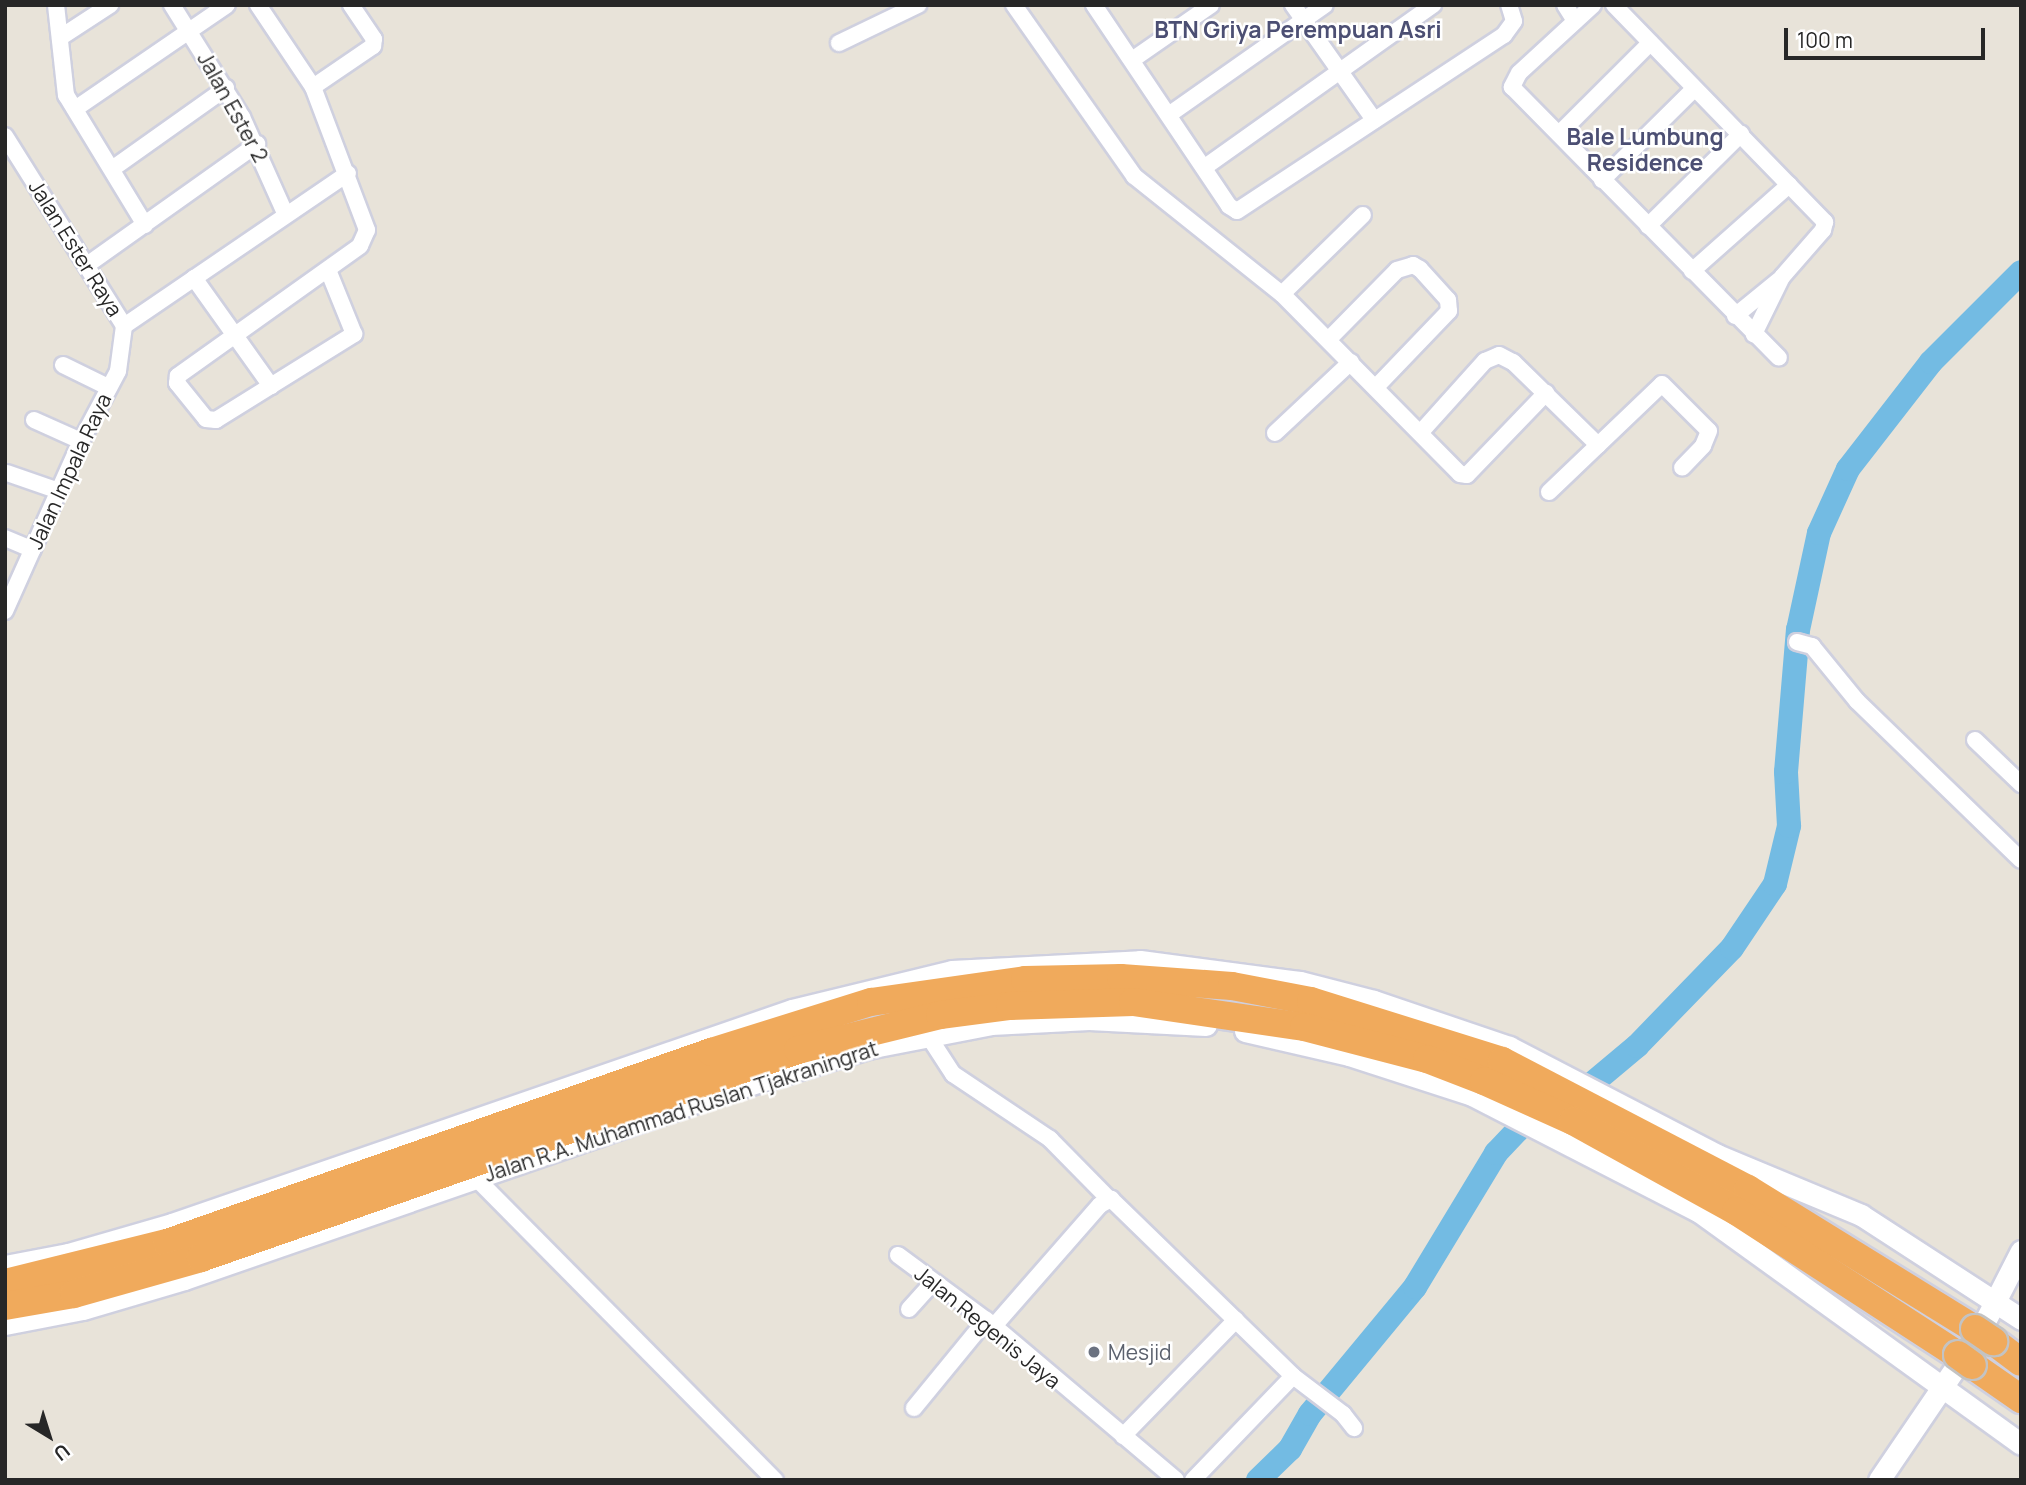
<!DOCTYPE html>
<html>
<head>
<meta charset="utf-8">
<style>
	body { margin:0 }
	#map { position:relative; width:2026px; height:1485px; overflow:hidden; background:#e8e3d9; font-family:Manrope,sans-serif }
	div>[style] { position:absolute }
	.river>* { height:24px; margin:-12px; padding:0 12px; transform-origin:12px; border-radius:12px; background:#73bbe3 }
	.roads { filter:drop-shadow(2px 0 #cfd0df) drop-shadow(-2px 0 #cfd0df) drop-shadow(0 2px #cfd0df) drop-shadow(0 -2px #cfd0df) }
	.street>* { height:16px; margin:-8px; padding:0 8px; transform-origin:8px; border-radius:8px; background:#fff }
	.secondary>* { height:21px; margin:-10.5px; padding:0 10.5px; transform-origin:10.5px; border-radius:10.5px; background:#fff }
	.highway>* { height:28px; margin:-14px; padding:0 14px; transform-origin:14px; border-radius:14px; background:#f0aa5c }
	.bridges { filter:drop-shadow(2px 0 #c3c3c3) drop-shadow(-2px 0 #c3c3c3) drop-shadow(0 2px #c3c3c3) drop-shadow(0 -2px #c3c3c3) }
	.highway-bridge>* { height:28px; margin:-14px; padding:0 14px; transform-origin:14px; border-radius:14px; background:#f0aa5c }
	.dots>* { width:19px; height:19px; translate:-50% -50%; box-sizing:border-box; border:4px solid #fff; border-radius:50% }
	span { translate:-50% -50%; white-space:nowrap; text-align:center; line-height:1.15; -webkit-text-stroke:5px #fff; paint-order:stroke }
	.street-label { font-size:21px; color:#272727 }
	.worship-label { font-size:21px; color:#5b616d }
	.left { translate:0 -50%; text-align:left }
	.neighbourhood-label { font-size:23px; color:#4c4f73; font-weight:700 }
	.frame { position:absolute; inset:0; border:7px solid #272727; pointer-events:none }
	.north { position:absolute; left:14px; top:1401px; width:70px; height:70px; -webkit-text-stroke:5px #fff; paint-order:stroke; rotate:142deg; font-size:19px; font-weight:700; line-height:28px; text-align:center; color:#272727 }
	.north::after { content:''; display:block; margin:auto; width:24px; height:32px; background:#272727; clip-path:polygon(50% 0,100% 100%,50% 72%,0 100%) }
	.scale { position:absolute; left:1784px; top:28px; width:201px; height:32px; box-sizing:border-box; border:4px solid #272727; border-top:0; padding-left:9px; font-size:21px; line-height:24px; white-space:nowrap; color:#272727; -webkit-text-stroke:5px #fff; paint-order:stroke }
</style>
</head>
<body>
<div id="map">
	<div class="river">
		<div style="left:1258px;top:1480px;width:45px;rotate:-44.1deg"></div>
		<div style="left:1290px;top:1449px;width:40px;rotate:-60.3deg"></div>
		<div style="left:1310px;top:1414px;width:165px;rotate:-50.4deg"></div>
		<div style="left:1415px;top:1287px;width:157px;rotate:-58.8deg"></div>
		<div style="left:1496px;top:1153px;width:54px;rotate:-46.5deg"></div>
		<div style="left:1533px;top:1114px;width:54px;rotate:-24.2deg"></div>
		<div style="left:1582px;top:1092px;width:72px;rotate:-39.9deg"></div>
		<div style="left:1637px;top:1046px;width:136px;rotate:-45.9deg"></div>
		<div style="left:1732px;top:948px;width:77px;rotate:-56.1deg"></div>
		<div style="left:1775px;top:884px;width:60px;rotate:-76.4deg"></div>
		<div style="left:1789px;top:826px;width:54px;rotate:-93.2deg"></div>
		<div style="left:1786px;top:772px;width:143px;rotate:-85.2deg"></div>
		<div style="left:1798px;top:630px;width:99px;rotate:-77.8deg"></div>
		<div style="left:1819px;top:533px;width:70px;rotate:-65.6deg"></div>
		<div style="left:1848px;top:469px;width:135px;rotate:-52.2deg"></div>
		<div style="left:1931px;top:362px;width:127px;rotate:-45deg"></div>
	</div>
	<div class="roads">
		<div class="street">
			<div style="left:56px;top:5px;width:91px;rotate:83.7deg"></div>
			<div style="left:66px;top:95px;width:152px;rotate:58.7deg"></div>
			<div style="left:172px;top:5px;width:132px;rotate:58deg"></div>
			<div style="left:242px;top:117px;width:105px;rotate:65.9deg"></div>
			<div style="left:258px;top:5px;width:99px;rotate:56.1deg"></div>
			<div style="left:313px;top:87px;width:153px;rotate:69.3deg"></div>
			<div style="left:367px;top:230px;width:17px;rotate:114deg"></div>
			<div style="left:360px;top:246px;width:224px;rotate:144.5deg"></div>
			<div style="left:178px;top:376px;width:7px;rotate:98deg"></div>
			<div style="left:177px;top:383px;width:46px;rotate:51.1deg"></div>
			<div style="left:206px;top:419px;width:10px;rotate:6deg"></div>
			<div style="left:216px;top:420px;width:163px;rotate:-31.9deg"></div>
			<div style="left:354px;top:334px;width:69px;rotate:-112.1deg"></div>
			<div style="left:1014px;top:5px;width:209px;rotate:54.9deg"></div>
			<div style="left:1134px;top:176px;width:189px;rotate:38.6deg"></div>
			<div style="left:1282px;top:294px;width:253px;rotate:45.3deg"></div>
			<div style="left:1460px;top:474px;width:7px;rotate:8deg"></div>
			<div style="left:1467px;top:475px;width:114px;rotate:-46.1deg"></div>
			<div style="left:1094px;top:5px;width:242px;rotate:56.1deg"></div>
			<div style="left:1229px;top:206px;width:9px;rotate:32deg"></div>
			<div style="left:1237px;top:211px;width:320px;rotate:-33.4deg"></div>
			<div style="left:1504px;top:35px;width:17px;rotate:-54deg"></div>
			<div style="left:1514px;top:21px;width:17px;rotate:-107deg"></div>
			<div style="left:1293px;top:5px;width:141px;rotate:54.8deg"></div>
			<div style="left:1565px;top:5px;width:19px;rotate:58deg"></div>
			<div style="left:1593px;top:5px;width:100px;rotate:137.4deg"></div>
			<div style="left:1519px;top:73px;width:16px;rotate:117deg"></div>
			<div style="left:1512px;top:87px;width:380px;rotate:45.4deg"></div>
			<div style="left:1614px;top:5px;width:303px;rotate:45.8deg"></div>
			<div style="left:1825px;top:222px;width:8px;rotate:104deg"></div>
			<div style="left:1823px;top:230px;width:62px;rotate:131.1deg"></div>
			<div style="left:1782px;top:277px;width:64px;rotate:116.2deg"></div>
			<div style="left:61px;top:37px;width:59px;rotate:-33.1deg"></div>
			<div style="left:839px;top:43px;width:88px;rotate:-25.7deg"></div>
			<div style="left:1132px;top:60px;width:96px;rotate:-34.8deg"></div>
			<div style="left:313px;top:87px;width:73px;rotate:-34.3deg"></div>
			<div style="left:373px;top:46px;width:7px;rotate:-82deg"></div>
			<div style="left:374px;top:39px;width:41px;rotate:-124.1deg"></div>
			<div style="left:75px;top:109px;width:184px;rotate:-34.4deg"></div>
			<div style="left:1170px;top:114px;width:189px;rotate:-35.1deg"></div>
			<div style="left:1559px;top:134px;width:129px;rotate:-45deg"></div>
			<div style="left:5px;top:136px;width:224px;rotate:57.9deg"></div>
			<div style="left:1205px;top:167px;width:280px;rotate:-35.4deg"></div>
			<div style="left:112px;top:169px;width:140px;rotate:-35.4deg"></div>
			<div style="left:1602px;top:180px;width:129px;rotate:-44.7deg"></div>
			<div style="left:1648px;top:226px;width:131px;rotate:-44.7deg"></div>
			<div style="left:87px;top:265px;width:209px;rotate:-35.4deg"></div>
			<div style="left:1692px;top:271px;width:130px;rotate:-41.6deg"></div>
			<div style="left:194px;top:278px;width:133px;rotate:54.5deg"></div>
			<div style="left:1282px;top:294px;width:113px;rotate:-44.3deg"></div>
			<div style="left:1735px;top:316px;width:57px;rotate:-39.3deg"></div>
			<div style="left:1330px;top:338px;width:95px;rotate:-45.4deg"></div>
			<div style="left:1397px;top:270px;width:17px;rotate:-17deg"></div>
			<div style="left:1413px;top:265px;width:8px;rotate:30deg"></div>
			<div style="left:1420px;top:269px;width:42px;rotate:47.9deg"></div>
			<div style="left:1448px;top:300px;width:11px;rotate:85deg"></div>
			<div style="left:1449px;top:311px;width:105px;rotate:133.8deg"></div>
			<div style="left:63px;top:365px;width:50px;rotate:26.1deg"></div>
			<div style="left:34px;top:420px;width:51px;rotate:24.1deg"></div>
			<div style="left:1421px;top:432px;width:96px;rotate:-48deg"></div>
			<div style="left:1485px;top:361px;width:15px;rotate:-23deg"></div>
			<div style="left:1499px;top:355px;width:16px;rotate:27deg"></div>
			<div style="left:1513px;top:362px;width:119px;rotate:44.3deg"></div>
			<div style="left:1275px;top:433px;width:104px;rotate:-43.1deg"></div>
			<div style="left:7px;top:473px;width:55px;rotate:19.1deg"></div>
			<div style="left:1549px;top:492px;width:156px;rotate:-43.7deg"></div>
			<div style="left:1662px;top:384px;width:66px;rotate:45deg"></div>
			<div style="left:1709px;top:431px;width:16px;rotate:112deg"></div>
			<div style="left:1703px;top:446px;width:30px;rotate:134deg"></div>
			<div style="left:5px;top:538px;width:30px;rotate:23deg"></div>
			<div style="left:5px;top:611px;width:186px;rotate:-65.9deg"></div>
			<div style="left:81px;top:441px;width:79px;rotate:-62.1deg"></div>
			<div style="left:118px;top:371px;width:45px;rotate:-82.4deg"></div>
			<div style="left:124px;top:326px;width:271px;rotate:-34.3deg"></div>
			<div style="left:1797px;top:642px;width:16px;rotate:15deg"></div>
			<div style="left:1812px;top:646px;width:71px;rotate:50.7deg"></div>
			<div style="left:1857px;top:701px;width:228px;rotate:44.1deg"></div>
			<div style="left:1975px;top:740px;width:64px;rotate:43.7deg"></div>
			<div style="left:927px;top:1034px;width:48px;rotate:57deg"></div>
			<div style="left:953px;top:1074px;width:117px;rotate:33.8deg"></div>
			<div style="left:1050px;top:1139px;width:83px;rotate:45.5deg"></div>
			<div style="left:476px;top:1178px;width:425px;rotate:45.3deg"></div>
			<div style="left:898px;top:1255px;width:119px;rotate:36.5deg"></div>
			<div style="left:994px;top:1326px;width:238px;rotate:40.2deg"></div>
			<div style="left:909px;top:1309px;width:36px;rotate:-48deg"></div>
			<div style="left:994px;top:1326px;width:161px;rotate:-48.8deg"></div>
			<div style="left:1100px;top:1205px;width:13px;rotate:-29deg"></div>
			<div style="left:1111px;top:1199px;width:254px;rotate:44.2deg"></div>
			<div style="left:1293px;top:1376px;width:63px;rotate:37.2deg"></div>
			<div style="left:1343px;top:1414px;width:18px;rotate:52deg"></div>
			<div style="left:914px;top:1408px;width:114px;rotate:-50.7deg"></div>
			<div style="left:1123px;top:1436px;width:162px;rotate:-45.8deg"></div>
			<div style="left:1193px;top:1480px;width:144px;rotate:-46.1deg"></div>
		</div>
		<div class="secondary">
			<div style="left:1245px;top:1031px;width:107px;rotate:13deg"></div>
			<div style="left:1349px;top:1055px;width:129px;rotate:18deg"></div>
			<div style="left:1472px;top:1095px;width:254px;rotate:27.2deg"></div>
			<div style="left:1698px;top:1211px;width:398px;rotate:35.8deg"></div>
			<div style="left:5px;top:1266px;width:64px;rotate:-10.8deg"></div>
			<div style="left:68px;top:1254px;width:108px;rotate:-16.1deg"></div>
			<div style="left:172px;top:1224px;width:656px;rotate:-19.04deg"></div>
			<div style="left:792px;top:1010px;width:165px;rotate:-13.7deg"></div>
			<div style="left:952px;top:971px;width:188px;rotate:-3deg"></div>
			<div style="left:1140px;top:961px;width:161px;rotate:7.5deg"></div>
			<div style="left:1300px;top:982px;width:76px;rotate:14.4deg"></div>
			<div style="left:1374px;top:1001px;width:143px;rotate:18.8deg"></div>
			<div style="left:1509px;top:1047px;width:234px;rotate:27.4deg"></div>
			<div style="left:1717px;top:1155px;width:156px;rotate:22.6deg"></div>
			<div style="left:1861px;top:1215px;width:191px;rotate:33deg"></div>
			<div style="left:5px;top:1324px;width:79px;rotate:-10.9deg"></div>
			<div style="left:83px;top:1309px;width:105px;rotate:-16.5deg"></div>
			<div style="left:184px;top:1279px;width:566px;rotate:-19.08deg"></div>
			<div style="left:719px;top:1094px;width:156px;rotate:-17.2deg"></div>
			<div style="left:868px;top:1048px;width:125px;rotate:-11deg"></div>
			<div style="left:991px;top:1024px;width:98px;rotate:-2.9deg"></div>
			<div style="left:1089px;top:1019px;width:117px;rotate:2.9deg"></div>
			<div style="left:1879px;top:1480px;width:178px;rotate:-55.8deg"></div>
			<div style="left:1979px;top:1333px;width:92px;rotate:-62.9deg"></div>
		</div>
		<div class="highway">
			<div style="left:5px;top:1283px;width:167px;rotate:-13.9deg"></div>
			<div style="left:167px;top:1243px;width:577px;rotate:-19.35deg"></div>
			<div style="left:711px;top:1052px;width:168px;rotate:-17.4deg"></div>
			<div style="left:871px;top:1002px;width:156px;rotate:-8.1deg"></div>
			<div style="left:1025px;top:980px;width:96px;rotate:-1.2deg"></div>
			<div style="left:1121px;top:978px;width:111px;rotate:4.1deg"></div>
			<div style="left:1232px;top:986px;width:80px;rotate:10.8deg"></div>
			<div style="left:1311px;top:1001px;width:200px;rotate:17.4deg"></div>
			<div style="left:1502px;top:1061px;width:277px;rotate:27.5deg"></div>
			<div style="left:1748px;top:1189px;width:267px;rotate:31.7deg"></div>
			<div style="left:5px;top:1306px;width:70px;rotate:-9.9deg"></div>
			<div style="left:74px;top:1294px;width:132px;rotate:-15.8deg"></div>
			<div style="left:201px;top:1258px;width:632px;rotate:-19.21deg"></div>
			<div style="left:798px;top:1050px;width:146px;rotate:-13.8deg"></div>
			<div style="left:940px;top:1015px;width:71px;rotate:-7.3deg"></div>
			<div style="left:1010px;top:1006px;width:123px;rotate:-1.9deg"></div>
			<div style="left:1133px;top:1002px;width:173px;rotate:8.3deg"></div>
			<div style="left:1304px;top:1027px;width:127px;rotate:14.6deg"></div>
			<div style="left:1427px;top:1059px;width:61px;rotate:21.1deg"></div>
			<div style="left:1484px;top:1081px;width:98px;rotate:24.2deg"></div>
			<div style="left:1573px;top:1121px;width:186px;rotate:28.9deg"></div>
			<div style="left:1736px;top:1211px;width:265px;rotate:33deg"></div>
			<div style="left:1993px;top:1341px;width:35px;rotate:37deg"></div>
			<div style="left:1972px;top:1365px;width:60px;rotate:34.8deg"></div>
		</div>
	</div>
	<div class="bridges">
		<div class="highway-bridge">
			<div style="left:1975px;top:1329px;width:22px;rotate:34deg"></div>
			<div style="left:1958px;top:1355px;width:17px;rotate:36deg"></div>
		</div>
	</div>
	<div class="dots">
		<div style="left:1094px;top:1352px;background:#6b7280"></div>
	</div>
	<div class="street-label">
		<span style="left:233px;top:107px;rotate:61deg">Jalan Ester 2</span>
		<span style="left:76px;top:248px;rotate:58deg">Jalan Ester Raya</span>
		<span style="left:69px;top:471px;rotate:-65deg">Jalan Impala Raya</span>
		<span style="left:681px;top:1111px;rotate:-18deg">Jalan R.A. Muhammad Ruslan Tjakraningrat</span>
		<span style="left:988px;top:1327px;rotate:39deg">Jalan Regenis Jaya</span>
	</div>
	<div class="worship-label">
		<span class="left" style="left:1108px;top:1352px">Mesjid</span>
	</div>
	<div class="neighbourhood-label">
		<span style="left:1298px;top:29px">BTN Griya Perempuan Asri</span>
		<span style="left:1645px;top:149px">Bale Lumbung<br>Residence</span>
	</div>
	<div class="frame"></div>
	<div class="north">U</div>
	<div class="scale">100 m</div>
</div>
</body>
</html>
